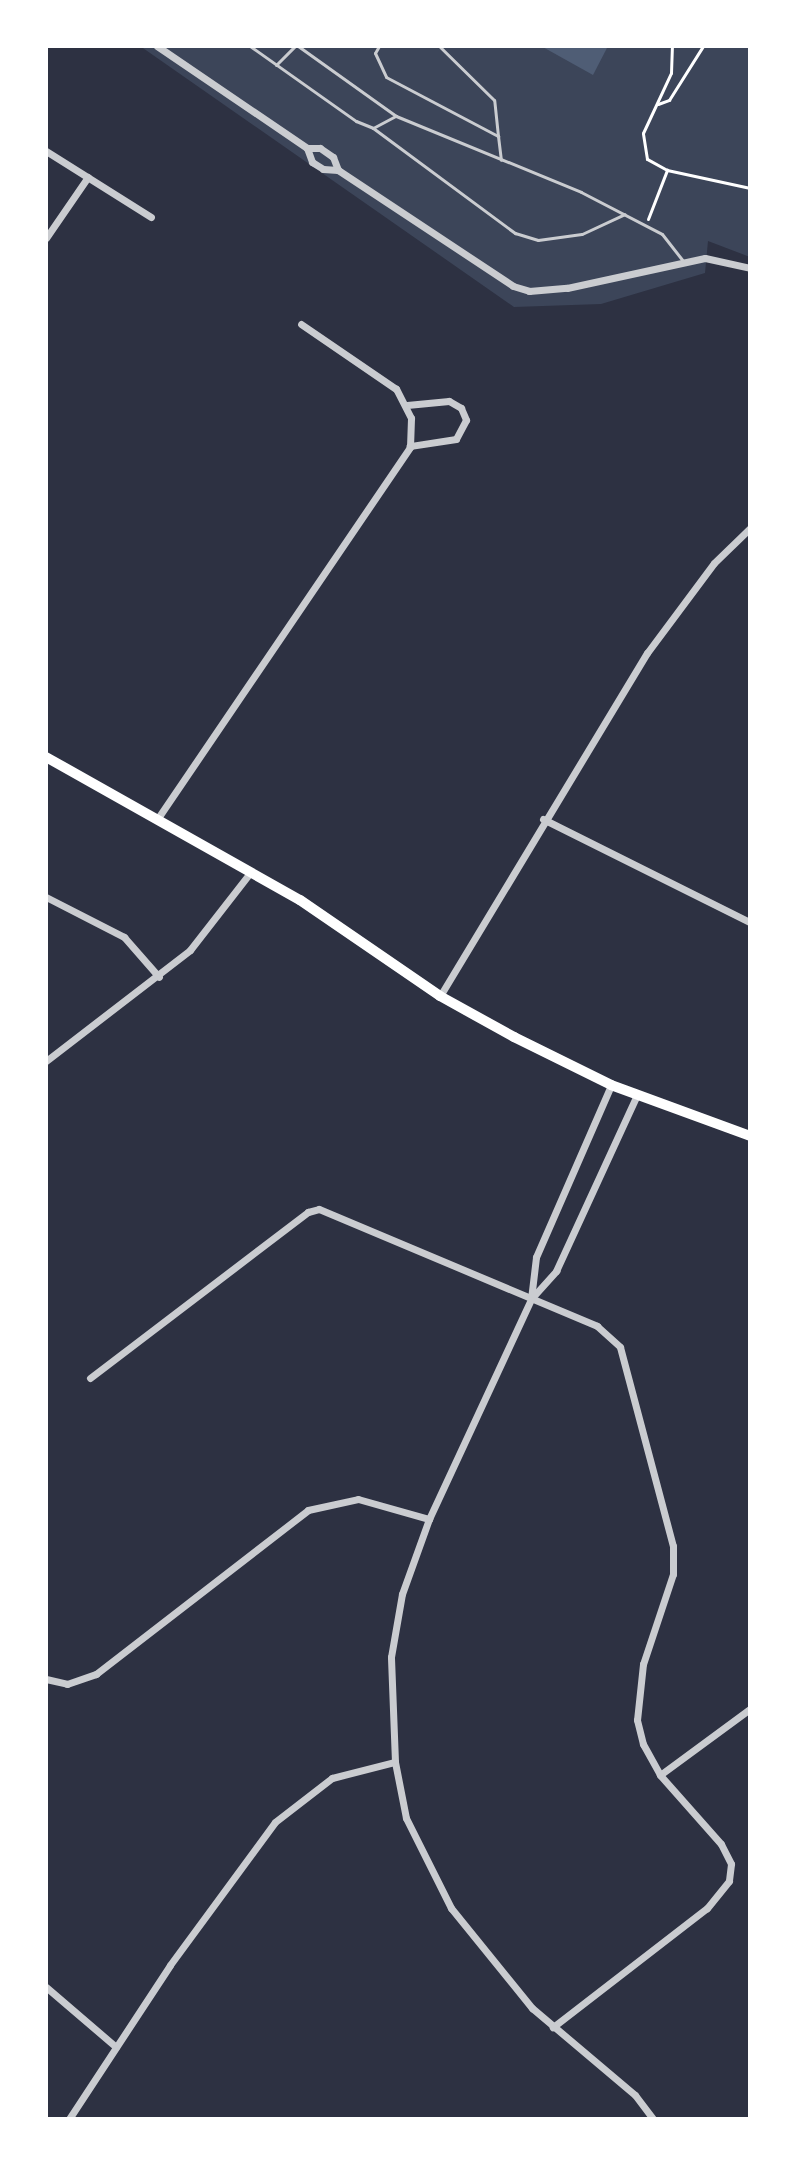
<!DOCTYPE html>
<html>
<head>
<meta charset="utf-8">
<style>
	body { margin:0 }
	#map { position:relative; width:796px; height:2165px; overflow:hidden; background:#2d3142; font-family:"IBM Plex Sans",sans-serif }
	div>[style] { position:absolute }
	.green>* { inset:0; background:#3c4559 }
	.water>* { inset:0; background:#4f5d75 }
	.path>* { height:3px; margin:-1.5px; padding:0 1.5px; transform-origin:1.5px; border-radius:1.5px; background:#fff }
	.service>* { height:3px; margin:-1.5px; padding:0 1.5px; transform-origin:1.5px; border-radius:1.5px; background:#caccd0 }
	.minor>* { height:7px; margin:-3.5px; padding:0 3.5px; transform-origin:3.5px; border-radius:3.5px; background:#caccd0 }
	.secondary>* { height:10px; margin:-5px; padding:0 5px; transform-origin:5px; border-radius:5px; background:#fff }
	span { translate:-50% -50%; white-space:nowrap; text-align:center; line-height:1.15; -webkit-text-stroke:7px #fff; paint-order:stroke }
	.frame { position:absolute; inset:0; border:48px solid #fff; pointer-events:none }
</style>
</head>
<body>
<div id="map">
	<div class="green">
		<div style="clip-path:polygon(140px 46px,750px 46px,750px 257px,708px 241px,705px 273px,601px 304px,514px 307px)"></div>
	</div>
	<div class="water">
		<div style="clip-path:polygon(541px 46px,608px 46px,593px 75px)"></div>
	</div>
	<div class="path">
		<div style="left:658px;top:104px;width:12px;rotate:-20deg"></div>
		<div style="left:669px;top:100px;width:64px;rotate:-57.8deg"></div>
		<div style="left:667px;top:170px;width:85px;rotate:12.2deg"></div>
		<div style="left:648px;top:219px;width:53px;rotate:-68.8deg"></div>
		<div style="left:667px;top:170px;width:23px;rotate:-151deg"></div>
		<div style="left:647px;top:159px;width:26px;rotate:-99deg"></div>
		<div style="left:643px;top:133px;width:66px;rotate:-65deg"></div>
		<div style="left:671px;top:73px;width:27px;rotate:-88deg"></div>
	</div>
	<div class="service">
		<div style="left:250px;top:46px;width:130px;rotate:35.3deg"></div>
		<div style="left:356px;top:121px;width:18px;rotate:22deg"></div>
		<div style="left:373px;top:128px;width:26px;rotate:-28deg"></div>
		<div style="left:396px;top:116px;width:200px;rotate:22.3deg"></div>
		<div style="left:581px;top:192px;width:91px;rotate:27.4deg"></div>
		<div style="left:662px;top:234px;width:33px;rotate:52deg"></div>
		<div style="left:298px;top:46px;width:120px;rotate:35.5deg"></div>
		<div style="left:379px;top:46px;width:8px;rotate:120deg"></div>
		<div style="left:375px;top:53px;width:26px;rotate:65deg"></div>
		<div style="left:386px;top:77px;width:127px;rotate:27.8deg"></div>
		<div style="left:498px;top:136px;width:36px;rotate:-96deg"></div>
		<div style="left:494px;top:100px;width:77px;rotate:-135.5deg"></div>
		<div style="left:276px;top:65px;width:27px;rotate:-45deg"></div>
		<div style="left:373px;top:128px;width:177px;rotate:36.5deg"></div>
		<div style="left:515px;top:233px;width:24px;rotate:17deg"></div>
		<div style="left:538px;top:240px;width:44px;rotate:-7.8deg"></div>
		<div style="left:582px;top:234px;width:47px;rotate:-24.9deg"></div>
		<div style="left:498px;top:136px;width:24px;rotate:83deg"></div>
	</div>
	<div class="minor">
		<div style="left:157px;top:46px;width:181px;rotate:34.2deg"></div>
		<div style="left:307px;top:148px;width:15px;rotate:70deg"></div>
		<div style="left:312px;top:162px;width:13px;rotate:32deg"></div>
		<div style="left:323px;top:169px;width:15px;rotate:4deg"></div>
		<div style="left:338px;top:170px;width:210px;rotate:33.5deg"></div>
		<div style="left:513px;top:286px;width:17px;rotate:17deg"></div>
		<div style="left:529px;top:291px;width:38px;rotate:-5deg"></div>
		<div style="left:567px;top:288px;width:141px;rotate:-12.3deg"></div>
		<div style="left:705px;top:258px;width:46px;rotate:12.5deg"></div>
		<div style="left:307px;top:148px;width:13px"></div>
		<div style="left:320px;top:148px;width:16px;rotate:35deg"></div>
		<div style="left:333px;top:157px;width:14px;rotate:69deg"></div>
		<div style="left:46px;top:151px;width:124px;rotate:32.2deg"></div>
		<div style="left:46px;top:238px;width:74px;rotate:-55.5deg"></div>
		<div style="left:407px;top:405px;width:42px;rotate:-5.4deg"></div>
		<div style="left:449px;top:401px;width:14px;rotate:30deg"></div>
		<div style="left:461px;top:408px;width:13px;rotate:67deg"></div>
		<div style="left:466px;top:420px;width:21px;rotate:118deg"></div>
		<div style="left:456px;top:439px;width:47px;rotate:171.3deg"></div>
		<div style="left:158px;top:818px;width:448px;rotate:-55.8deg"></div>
		<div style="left:410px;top:447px;width:29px;rotate:-88deg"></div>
		<div style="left:411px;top:418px;width:33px;rotate:-117deg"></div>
		<div style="left:396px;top:389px;width:115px;rotate:-145.6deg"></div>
		<div style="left:543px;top:819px;width:231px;rotate:26.5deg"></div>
		<div style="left:46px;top:897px;width:88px;rotate:27.1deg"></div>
		<div style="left:124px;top:937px;width:53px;rotate:48.8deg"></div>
		<div style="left:440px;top:996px;width:401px;rotate:-58.9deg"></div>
		<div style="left:647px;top:653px;width:112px;rotate:-53.3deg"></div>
		<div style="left:714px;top:563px;width:50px;rotate:-44.2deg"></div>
		<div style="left:46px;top:1061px;width:182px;rotate:-37.6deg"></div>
		<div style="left:190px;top:950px;width:98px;rotate:-52.1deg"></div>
		<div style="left:531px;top:1299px;width:42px;rotate:-83.2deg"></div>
		<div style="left:536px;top:1257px;width:188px;rotate:-66.4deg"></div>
		<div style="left:90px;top:1378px;width:274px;rotate:-37.3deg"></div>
		<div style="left:308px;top:1212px;width:11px;rotate:-15deg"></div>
		<div style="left:319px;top:1209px;width:302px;rotate:22.8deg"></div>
		<div style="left:597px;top:1326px;width:31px;rotate:42deg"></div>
		<div style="left:620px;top:1347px;width:206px;rotate:75.1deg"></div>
		<div style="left:673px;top:1546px;width:28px;rotate:90deg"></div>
		<div style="left:673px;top:1574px;width:95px;rotate:108.4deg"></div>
		<div style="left:643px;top:1664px;width:56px;rotate:96.1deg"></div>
		<div style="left:637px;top:1720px;width:25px;rotate:76deg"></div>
		<div style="left:643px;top:1744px;width:35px;rotate:61deg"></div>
		<div style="left:660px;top:1775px;width:92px;rotate:48.5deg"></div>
		<div style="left:721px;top:1844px;width:22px;rotate:63deg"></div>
		<div style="left:731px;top:1864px;width:17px;rotate:97deg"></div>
		<div style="left:729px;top:1881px;width:35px;rotate:129deg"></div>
		<div style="left:707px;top:1908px;width:195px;rotate:142.3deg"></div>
		<div style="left:46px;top:1679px;width:22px;rotate:13deg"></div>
		<div style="left:67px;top:1684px;width:31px;rotate:-19deg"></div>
		<div style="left:96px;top:1674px;width:268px;rotate:-37.7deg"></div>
		<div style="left:308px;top:1510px;width:51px;rotate:-12.4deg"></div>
		<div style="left:358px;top:1499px;width:74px;rotate:15.7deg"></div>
		<div style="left:395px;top:1762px;width:57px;rotate:78.9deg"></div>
		<div style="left:406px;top:1818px;width:101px;rotate:63.4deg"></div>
		<div style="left:451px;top:1908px;width:129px;rotate:51deg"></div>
		<div style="left:532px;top:2008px;width:135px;rotate:40.2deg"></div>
		<div style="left:635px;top:2095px;width:30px;rotate:53deg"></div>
		<div style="left:660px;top:1775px;width:112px;rotate:-36.3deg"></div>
		<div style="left:46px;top:1987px;width:92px;rotate:40.6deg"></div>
		<div style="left:69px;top:2119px;width:184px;rotate:-56.7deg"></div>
		<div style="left:170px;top:1965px;width:177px;rotate:-53.7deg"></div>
		<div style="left:275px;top:1822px;width:72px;rotate:-37.7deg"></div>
		<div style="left:332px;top:1778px;width:65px;rotate:-14.3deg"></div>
		<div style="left:395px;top:1762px;width:105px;rotate:-92.2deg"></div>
		<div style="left:391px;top:1657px;width:64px;rotate:-80.1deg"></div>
		<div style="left:402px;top:1594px;width:80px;rotate:-70.2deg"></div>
		<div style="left:429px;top:1519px;width:242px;rotate:-65.1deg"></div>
		<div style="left:531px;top:1299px;width:38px;rotate:-48deg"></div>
		<div style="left:556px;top:1271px;width:194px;rotate:-65.3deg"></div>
	</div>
	<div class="secondary">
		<div style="left:46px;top:757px;width:291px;rotate:29.4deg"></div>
		<div style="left:300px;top:900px;width:170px;rotate:34.4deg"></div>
		<div style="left:440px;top:996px;width:85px;rotate:29deg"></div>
		<div style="left:514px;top:1037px;width:108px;rotate:26.3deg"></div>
		<div style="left:611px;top:1085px;width:148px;rotate:20.1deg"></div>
	</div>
	<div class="frame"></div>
</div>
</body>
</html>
